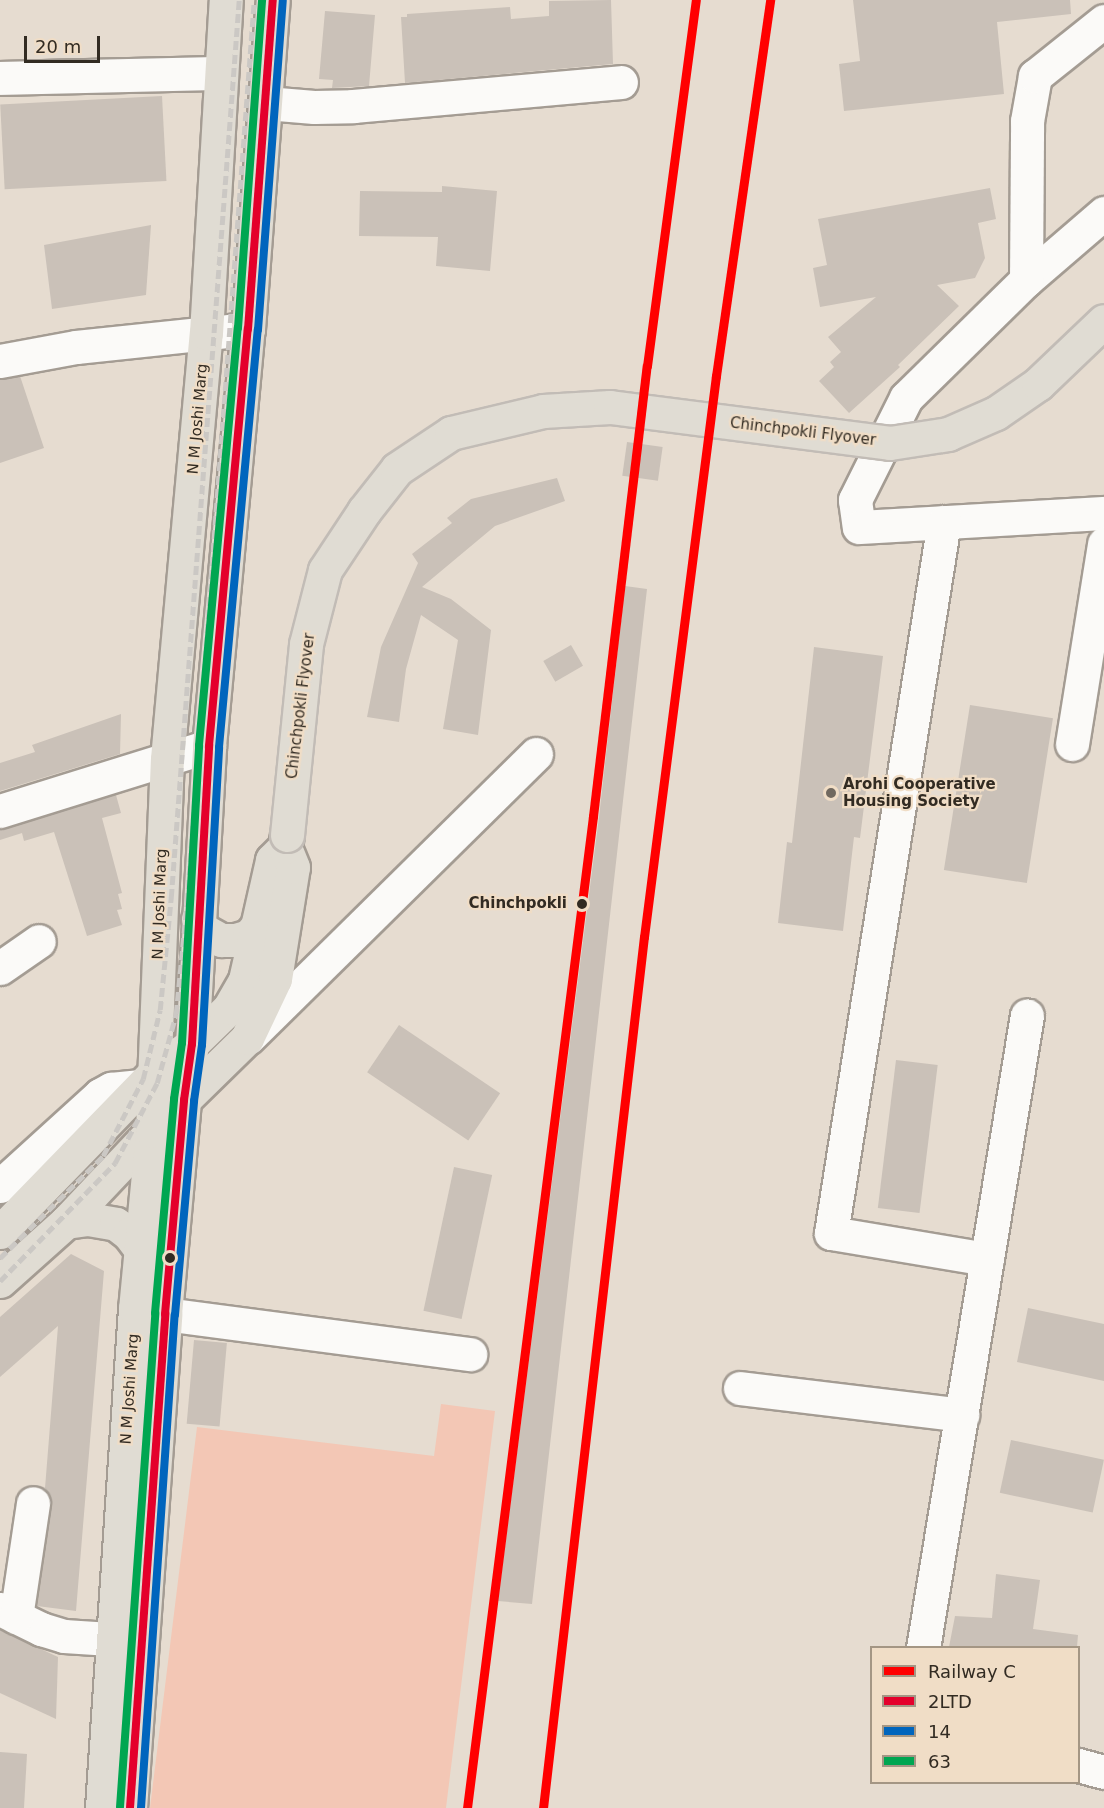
<!DOCTYPE html>
<html>
<head>
<meta charset="utf-8">
<style>
	body { margin:0 }
	#map { position:relative; width:1104px; height:1808px; overflow:hidden; background:#e6dcd0; font-family:"DejaVu Sans",sans-serif }
	div>[style] { position:absolute }
	.green>* { inset:0; background:#f3c7b5 }
	.building>* { inset:0; background:#cac1b8; transform-origin:0 0 }
	.roads { filter:drop-shadow(2px 0 #a49c93) drop-shadow(-2px 0 #a49c93) drop-shadow(0 2px #a49c93) drop-shadow(0 -2px #a49c93) }
	.minor>* { height:33px; margin:-16.5px; padding:0 16.5px; transform-origin:16.5px; border-radius:16.5px; background:#fbfaf8 }
	.major>* { height:33px; margin:-16.5px; padding:0 16.5px; transform-origin:16.5px; border-radius:16.5px; background:#e0dcd3 }
	.rail>* { height:4.5px; margin-top:-2.25px; transform-origin:0; background:repeating-linear-gradient(90deg,#cbc8c4 0 9px,transparent 0 13.5px) }
	.bridges { filter:drop-shadow(2px 0 #c2bcb6) drop-shadow(-2px 0 #c2bcb6) drop-shadow(0 2px #c2bcb6) drop-shadow(0 -2px #c2bcb6) }
	.major-bridge>* { height:33px; margin:-16.5px; padding:0 16.5px; transform-origin:16.5px; border-radius:16.5px; background:#e0dcd3 }
	.bus-1>* { height:8px; margin:-4px; padding:0 4px; transform-origin:4px; border-radius:4px; background:#e4002b }
	.bus-2>* { height:8px; margin:-4px; padding:0 4px; transform-origin:4px; border-radius:4px; background:#0065bd }
	.bus-3>* { height:8px; margin:-4px; padding:0 4px; transform-origin:4px; border-radius:4px; background:#00a651 }
	.rail-1>* { height:9px; margin:-4.5px; padding:0 4.5px; transform-origin:4.5px; border-radius:4.5px; background:#f00 }
	.dots>* { width:16px; height:16px; translate:-50% -50%; box-sizing:border-box; border:3px solid #f0ddc6; border-radius:50% }
	span { translate:-50% -50%; white-space:nowrap; text-align:center; line-height:1.15; -webkit-text-stroke:4.5px #f0ddc6; paint-order:stroke }
	.street-label { font-size:15px; color:#322b22 }
	.poi-label { font-size:15px; color:#322b22; font-weight:700 }
	.left { translate:0 -50%; text-align:left }
	.stop-label { font-size:15px; color:#322b22; font-weight:700 }
	.right { translate:-100% -50%; text-align:right }
	.legend { position:absolute; left:870px; top:1646px; width:210px; height:138px; box-sizing:border-box; background:#f0ddc6; border:2px solid #a49684; margin:0; padding:8px 10px; list-style:none; font-size:18px; color:#322b22 }
	.legend li { display:flex; align-items:center; gap:12px; height:30px }
	.legend b { width:30px; border:2px solid #a49684 }
	.scale { position:absolute; left:24px; top:36px; width:76px; height:27px; box-sizing:border-box; border:3px solid #322b22; border-top:0; padding-left:8px; font-size:18px; line-height:21px; white-space:nowrap; color:#322b22; -webkit-text-stroke:4px #f0ddc6; paint-order:stroke }
</style>
</head>
<body>
<div id="map">
	<div class="green">
		<div style="clip-path:polygon(441px 1404px,495px 1411px,446px 1808px,150px 1808px,197px 1427px,434px 1456px)"></div>
	</div>
	<div class="building">
		<div style="clip-path:polygon(611px 0,613px 64px,405px 83px,401px 17px,407px 17px,407px 14px,510px 7px,511px 19px,549px 16px,549px 1px)"></div>
		<div style="clip-path:polygon(853px 0,1070px 0,1071px 14px,997px 22px,1004px 94px,844px 111px,839px 64px,860px 61px)"></div>
		<div style="clip-path:polygon(325px 11px,375px 15px,369px 86px,332px 88px,333px 80px,319px 79px)"></div>
		<div style="left:162px;top:96px;width:85px;height:162px;rotate:87deg"></div>
		<div style="clip-path:polygon(442px 186px,497px 191px,490px 271px,436px 266px,438px 237px,359px 236px,360px 191px,442px 192px)"></div>
		<div style="clip-path:polygon(990px 188px,996px 219px,978px 223px,985px 258px,975px 278px,937px 285px,959px 306px,898px 365px,900px 367px,849px 413px,819px 381px,834px 367px,830px 362px,841px 352px,828px 337px,876px 297px,820px 307px,813px 268px,827px 265px,818px 219px)"></div>
		<div style="clip-path:polygon(151px 225px,146px 295px,52px 309px,44px 245px)"></div>
		<div style="clip-path:polygon(20px 376px,44px 448px,0 463px,0 379px)"></div>
		<div style="left:627px;top:442px;width:36px;height:34px;rotate:8deg"></div>
		<div style="clip-path:polygon(557px 478px,565px 501px,495px 526px,422px 587px,451px 599px,491px 630px,478px 735px,443px 729px,458px 640px,421px 615px,406px 669px,399px 722px,367px 717px,381px 647px,418px 563px,412px 554px,452px 523px,447px 518px,471px 499px)"></div>
		<div style="clip-path:polygon(625px 586px,647px 589px,532px 1604px,498px 1601px,599px 817px)"></div>
		<div style="left:571px;top:645px;width:24px;height:32px;rotate:60deg"></div>
		<div style="clip-path:polygon(814px 647px,883px 656px,860px 838px,854px 837px,843px 931px,778px 923px,787px 842px,792px 843px)"></div>
		<div style="left:970px;top:705px;width:84px;height:167px;rotate:9deg"></div>
		<div style="clip-path:polygon(121px 714px,120px 754px,0 791px,0 763px,35px 752px,32px 745px)"></div>
		<div style="clip-path:polygon(116px 795px,121px 813px,102px 818px,122px 893px,118px 894px,122px 909px,117px 910px,122px 925px,87px 936px,54px 832px,24px 841px,22px 833px,0 840px,0 829px)"></div>
		<div style="left:399px;top:1025px;width:122px;height:57px;rotate:34deg"></div>
		<div style="left:896px;top:1060px;width:42px;height:149px;rotate:7deg"></div>
		<div style="left:454px;top:1167px;width:39px;height:147px;rotate:12deg"></div>
		<div style="clip-path:polygon(71px 1254px,104px 1271px,76px 1611px,37px 1606px,52px 1506px,50px 1496px,45px 1488px,58px 1326px,0 1377px,0 1317px)"></div>
		<div style="clip-path:polygon(1028px 1308px,1104px 1324px,1104px 1381px,1017px 1362px)"></div>
		<div style="left:194px;top:1340px;width:33px;height:84px;rotate:5deg"></div>
		<div style="left:1011px;top:1440px;width:95px;height:54px;rotate:12deg"></div>
		<div style="clip-path:polygon(996px 1574px,1040px 1580px,1033px 1629px,1078px 1635px,1077px 1647px,949px 1647px,955px 1616px,992px 1618px)"></div>
		<div style="clip-path:polygon(0 1630px,58px 1657px,56px 1719px,0 1693px)"></div>
		<div style="clip-path:polygon(0 1752px,27px 1754px,24px 1808px,0 1808px)"></div>
	</div>
	<div class="roads">
		<div class="minor">
			<div style="left:0;top:78px;width:221px;rotate:-1.3deg"></div>
			<div style="left:266px;top:103px;width:48px;rotate:4.8deg"></div>
			<div style="left:314px;top:107px;width:39px;rotate:-1deg"></div>
			<div style="left:353px;top:106px;width:269px;rotate:-5.1deg"></div>
			<div style="left:1104px;top:213px;width:103px;rotate:139.3deg"></div>
			<div style="left:1026px;top:280px;width:168px;rotate:135.5deg"></div>
			<div style="left:906px;top:398px;width:114px;rotate:116.6deg"></div>
			<div style="left:855px;top:500px;width:27px;rotate:82deg"></div>
			<div style="left:859px;top:527px;width:245px;rotate:-3.3deg"></div>
			<div style="left:1026px;top:280px;width:159px;rotate:-89.6deg"></div>
			<div style="left:1027px;top:121px;width:46px;rotate:-79.9deg"></div>
			<div style="left:1035px;top:76px;width:88px;rotate:-38.6deg"></div>
			<div style="left:0;top:361px;width:77px;rotate:-10.4deg"></div>
			<div style="left:76px;top:347px;width:173px;rotate:-6deg"></div>
			<div style="left:944px;top:522px;width:720px;rotate:99.03deg"></div>
			<div style="left:831px;top:1233px;width:158px;rotate:9.5deg"></div>
			<div style="left:1072px;top:744px;width:203px;rotate:-80.9deg"></div>
			<div style="left:0;top:811px;width:219px;rotate:-17.3deg"></div>
			<div style="left:0;top:968px;width:47px;rotate:-34.7deg"></div>
			<div style="left:249px;top:1037px;width:403px;rotate:-44.6deg"></div>
			<div style="left:0;top:1186px;width:135px;rotate:-42.3deg"></div>
			<div style="left:100px;top:1095px;width:13px;rotate:-29deg"></div>
			<div style="left:111px;top:1089px;width:30px;rotate:-6deg"></div>
			<div style="left:165px;top:1314px;width:308px;rotate:7.5deg"></div>
			<div style="left:740px;top:1388px;width:224px;rotate:6.9deg"></div>
			<div style="left:0;top:1609px;width:46px;rotate:26deg"></div>
			<div style="left:41px;top:1629px;width:24px;rotate:17deg"></div>
			<div style="left:64px;top:1636px;width:77px;rotate:3.7deg"></div>
			<div style="left:16px;top:1617px;width:115px;rotate:-81.5deg"></div>
			<div style="left:923px;top:1648px;width:641px;rotate:-80.67deg"></div>
			<div style="left:1078px;top:1765px;width:27px;rotate:15deg"></div>
		</div>
		<div class="major">
			<div style="left:198px;top:919px;width:12px;rotate:66deg"></div>
			<div style="left:203px;top:930px;width:21px;rotate:29deg"></div>
			<div style="left:221px;top:940px;width:14px"></div>
			<div style="left:235px;top:940px;width:15px;rotate:-16deg"></div>
			<div style="left:249px;top:936px;width:13px;rotate:-51deg"></div>
			<div style="left:66px;top:1222px;width:22px;rotate:-8deg"></div>
			<div style="left:88px;top:1219px;width:28px;rotate:10deg"></div>
			<div style="left:116px;top:1224px;width:16px;rotate:38deg"></div>
			<div style="left:129px;top:1234px;width:20px;rotate:53deg"></div>
			<div style="left:141px;top:1250px;width:12px;rotate:9deg"></div>
			<div style="left:0;top:1232px;width:223px;rotate:-45.9deg"></div>
			<div style="left:155px;top:1072px;width:46px;rotate:-37.1deg"></div>
			<div style="left:192px;top:1044px;width:52px;rotate:-44.2deg"></div>
			<div style="left:229px;top:1008px;width:32px;rotate:-60deg"></div>
			<div style="left:245px;top:980px;width:123px;rotate:-77.3deg"></div>
			<div style="left:272px;top:860px;width:18px;rotate:-45deg"></div>
			<div style="left:0;top:1281px;width:89px;rotate:-41.8deg"></div>
			<div style="left:66px;top:1222px;width:125px;rotate:-46.6deg"></div>
			<div style="left:152px;top:1131px;width:133px;rotate:-44.4deg"></div>
			<div style="left:247px;top:1038px;width:65px;rotate:-64.6deg"></div>
			<div style="left:275px;top:979px;width:113px;rotate:-80.9deg"></div>
			<div style="left:293px;top:867px;width:22px;rotate:-112deg"></div>
			<div style="left:285px;top:847px;width:12px;rotate:-81deg"></div>
			<div style="left:102px;top:1808px;width:500px;rotate:-86.22deg"></div>
			<div style="left:135px;top:1309px;width:179px;rotate:-84.5deg"></div>
			<div style="left:152px;top:1131px;width:372px;rotate:-87.7deg"></div>
			<div style="left:167px;top:759px;width:428px;rotate:-84.8deg"></div>
			<div style="left:206px;top:333px;width:334px;rotate:-86.6deg"></div>
			<div style="left:130px;top:1808px;width:495px;rotate:-85.9deg"></div>
			<div style="left:165px;top:1314px;width:215px;rotate:-84.9deg"></div>
			<div style="left:184px;top:1100px;width:57px;rotate:-81.9deg"></div>
			<div style="left:192px;top:1044px;width:298px;rotate:-86.7deg"></div>
			<div style="left:209px;top:746px;width:419px;rotate:-84.7deg"></div>
			<div style="left:248px;top:329px;width:330px;rotate:-85.7deg"></div>
		</div>
	</div>
	<div class="rail">
		<div style="left:0;top:1258px;width:145px;rotate:-44.7deg"></div>
		<div style="left:103px;top:1156px;width:87px;rotate:-62.5deg"></div>
		<div style="left:143px;top:1079px;width:71px;rotate:-76.2deg"></div>
		<div style="left:160px;top:1010px;width:113px;rotate:-84.4deg"></div>
		<div style="left:171px;top:898px;width:901px;rotate:-85.67deg"></div>
		<div style="left:0;top:1281px;width:165px;rotate:-45.7deg"></div>
		<div style="left:115px;top:1163px;width:90px;rotate:-62.3deg"></div>
		<div style="left:157px;top:1083px;width:72px;rotate:-74.6deg"></div>
		<div style="left:176px;top:1014px;width:113px;rotate:-84.4deg"></div>
		<div style="left:187px;top:902px;width:904px;rotate:-85.75deg"></div>
	</div>
	<div class="bridges">
		<div class="major-bridge">
			<div style="left:287px;top:835px;width:192px;rotate:-84.3deg"></div>
			<div style="left:306px;top:644px;width:76px;rotate:-75.6deg"></div>
			<div style="left:325px;top:570px;width:71px;rotate:-56.5deg"></div>
			<div style="left:364px;top:511px;width:53px;rotate:-51.8deg"></div>
			<div style="left:397px;top:469px;width:65px;rotate:-33.7deg"></div>
			<div style="left:451px;top:433px;width:95px;rotate:-13.4deg"></div>
			<div style="left:543px;top:411px;width:67px;rotate:-3.4deg"></div>
			<div style="left:610px;top:407px;width:282px;rotate:7.3deg"></div>
			<div style="left:890px;top:443px;width:59px;rotate:-8.8deg"></div>
			<div style="left:948px;top:434px;width:52px;rotate:-23.6deg"></div>
			<div style="left:996px;top:413px;width:51px;rotate:-34.6deg"></div>
			<div style="left:1038px;top:384px;width:91px;rotate:-43.7deg"></div>
		</div>
	</div>
	<div class="bus-1">
		<div style="left:130px;top:1808px;width:495px;rotate:-85.9deg"></div>
		<div style="left:165px;top:1314px;width:215px;rotate:-84.9deg"></div>
		<div style="left:184px;top:1100px;width:57px;rotate:-81.9deg"></div>
		<div style="left:192px;top:1044px;width:298px;rotate:-86.7deg"></div>
		<div style="left:209px;top:746px;width:419px;rotate:-84.7deg"></div>
		<div style="left:248px;top:329px;width:330px;rotate:-85.7deg"></div>
	</div>
	<div class="bus-2">
		<div style="left:141px;top:1808px;width:494px;rotate:-86.1deg"></div>
		<div style="left:175px;top:1315px;width:215px;rotate:-84.9deg"></div>
		<div style="left:194px;top:1101px;width:57px;rotate:-81.9deg"></div>
		<div style="left:202px;top:1045px;width:298px;rotate:-86.7deg"></div>
		<div style="left:219px;top:747px;width:419px;rotate:-84.7deg"></div>
		<div style="left:258px;top:330px;width:330px;rotate:-85.7deg"></div>
	</div>
	<div class="bus-3">
		<div style="left:120px;top:1807px;width:495px;rotate:-85.9deg"></div>
		<div style="left:155px;top:1313px;width:215px;rotate:-84.9deg"></div>
		<div style="left:174px;top:1099px;width:57px;rotate:-81.9deg"></div>
		<div style="left:182px;top:1043px;width:298px;rotate:-86.7deg"></div>
		<div style="left:199px;top:745px;width:419px;rotate:-84.7deg"></div>
		<div style="left:238px;top:328px;width:329px;rotate:-85.8deg"></div>
	</div>
	<div class="rail-1">
		<div style="left:467px;top:1808px;width:1000px;rotate:-82.76deg"></div>
		<div style="left:593px;top:816px;width:453px;rotate:-83.2deg"></div>
		<div style="left:647px;top:366px;width:369px;rotate:-82.4deg"></div>
		<div style="left:543px;top:1808px;width:877px;rotate:-83.39deg"></div>
		<div style="left:644px;top:937px;width:566px;rotate:-82.69deg"></div>
		<div style="left:716px;top:376px;width:380px;rotate:-81.8deg"></div>
	</div>
	<div class="dots">
		<div style="left:831px;top:793px;background:#71695f"></div>
		<div style="left:582px;top:904px;background:#322b22"></div>
		<div style="left:170px;top:1258px;background:#322b22"></div>
	</div>
	<div class="street-label">
		<span style="left:198px;top:419px;rotate:-85deg">N M Joshi Marg</span>
		<span style="left:803px;top:432px;rotate:7deg">Chinchpokli Flyover</span>
		<span style="left:301px;top:706px;rotate:-83deg">Chinchpokli Flyover</span>
		<span style="left:160px;top:904px;rotate:-88deg">N M Joshi Marg</span>
		<span style="left:130px;top:1389px;rotate:-86deg">N M Joshi Marg</span>
	</div>
	<div class="poi-label">
		<span class="left" style="left:843px;top:793px">Arohi Cooperative<br>Housing Society</span>
	</div>
	<div class="stop-label">
		<span class="right" style="left:567px;top:904px">Chinchpokli</span>
	</div>
	<ul class="legend">
	<li><b style="height:8px;background:#f00"></b>Railway C</li>
	<li><b style="height:8px;background:#e4002b"></b>2LTD</li>
	<li><b style="height:8px;background:#0065bd"></b>14</li>
	<li><b style="height:8px;background:#00a651"></b>63</li>
	</ul>
	<div class="scale">20 m</div>
</div>
</body>
</html>
